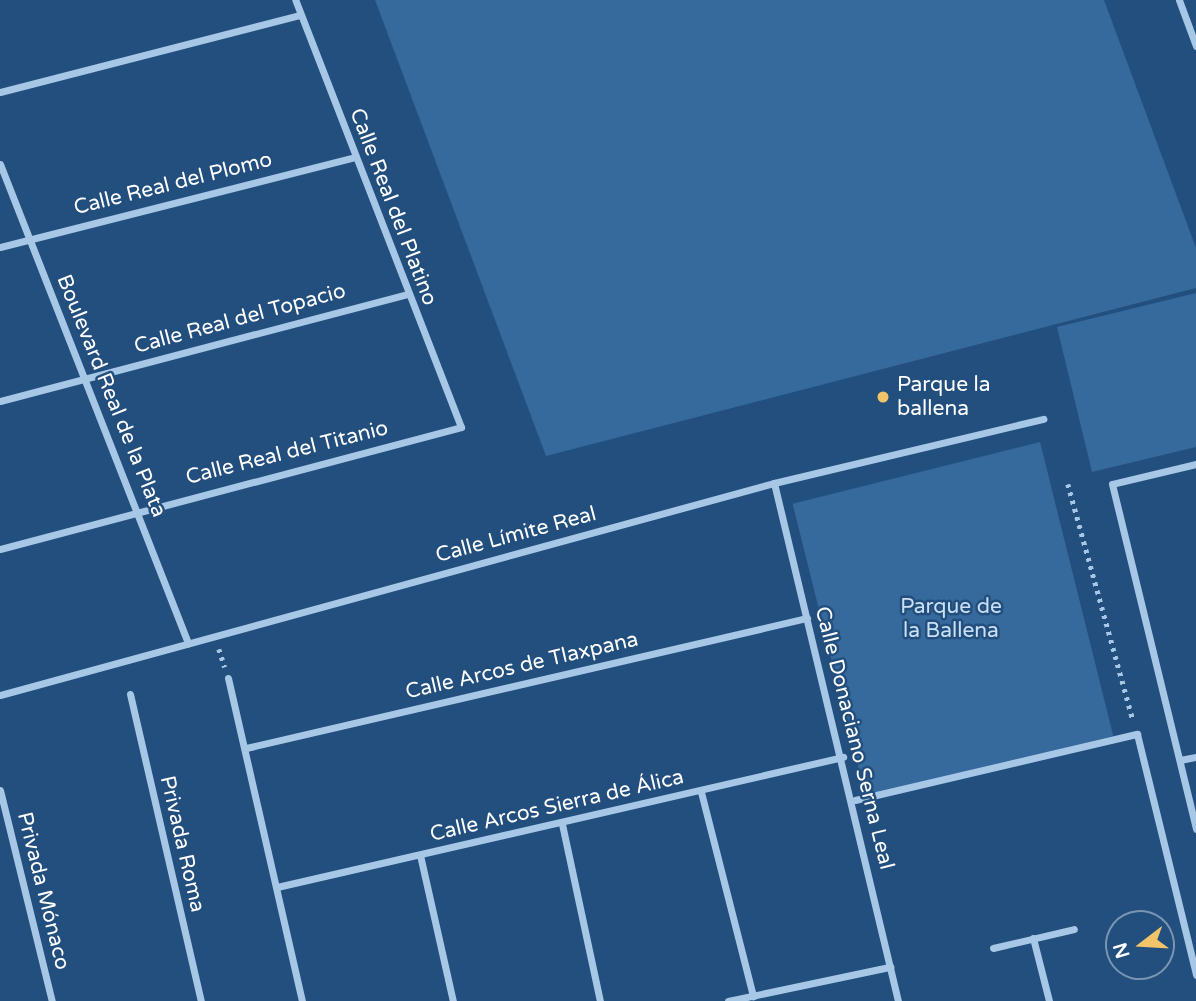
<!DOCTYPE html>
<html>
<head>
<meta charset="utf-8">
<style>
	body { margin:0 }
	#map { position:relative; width:1196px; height:1001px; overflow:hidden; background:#224f7e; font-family:"Varela Round",sans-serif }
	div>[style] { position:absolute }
	.green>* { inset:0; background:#36699c; transform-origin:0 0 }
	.path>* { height:4.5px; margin-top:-2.25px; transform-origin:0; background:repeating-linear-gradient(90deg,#a7c7e6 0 3.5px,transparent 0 8.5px) }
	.minor>* { height:7px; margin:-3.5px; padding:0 3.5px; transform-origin:3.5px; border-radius:3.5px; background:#a7c7e6 }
	.dots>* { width:19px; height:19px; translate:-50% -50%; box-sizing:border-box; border:4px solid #224f7e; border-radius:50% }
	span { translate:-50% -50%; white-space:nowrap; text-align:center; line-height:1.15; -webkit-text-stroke:5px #224f7e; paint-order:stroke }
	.street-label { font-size:21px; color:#fff }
	.poi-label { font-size:21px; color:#fff }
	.left { translate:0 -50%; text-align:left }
	.park-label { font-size:21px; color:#cae0f5 }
	.north { position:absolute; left:1105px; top:910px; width:70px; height:70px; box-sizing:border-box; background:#224f7e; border:2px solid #7a95b2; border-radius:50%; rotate:253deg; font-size:19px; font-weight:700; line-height:28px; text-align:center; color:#fff }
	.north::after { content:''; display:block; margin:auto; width:24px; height:32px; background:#f2c469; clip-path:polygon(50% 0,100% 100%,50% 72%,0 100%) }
</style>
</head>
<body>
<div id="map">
	<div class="green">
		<div style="clip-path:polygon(375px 0,1104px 0,1196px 248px,1196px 288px,546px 456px)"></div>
		<div style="clip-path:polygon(1196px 293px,1196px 447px,1092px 472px,1057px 327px)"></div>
		<div style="left:1040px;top:442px;width:303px;height:255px;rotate:76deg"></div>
	</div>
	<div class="path">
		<div style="left:1068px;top:484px;width:245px;rotate:74.6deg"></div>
		<div style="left:219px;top:649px;width:19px;rotate:72deg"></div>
	</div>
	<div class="minor">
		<div style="left:1179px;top:0;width:49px;rotate:69.7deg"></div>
		<div style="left:0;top:92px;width:310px;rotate:-14.4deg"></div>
		<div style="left:0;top:164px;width:515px;rotate:68.57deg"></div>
		<div style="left:0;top:247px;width:366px;rotate:-14.2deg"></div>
		<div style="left:0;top:401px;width:421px;rotate:-14.7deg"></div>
		<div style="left:1196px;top:464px;width:86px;rotate:166.6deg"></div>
		<div style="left:1112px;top:484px;width:355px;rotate:76.3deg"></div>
		<div style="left:774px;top:483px;width:533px;rotate:76.54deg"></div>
		<div style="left:0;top:549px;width:477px;rotate:-14.8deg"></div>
		<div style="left:461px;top:427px;width:458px;rotate:-111.2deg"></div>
		<div style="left:228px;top:678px;width:331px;rotate:77.1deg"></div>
		<div style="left:130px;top:694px;width:315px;rotate:77deg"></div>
		<div style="left:0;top:695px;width:803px;rotate:-15.32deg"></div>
		<div style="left:774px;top:483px;width:277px;rotate:-13.4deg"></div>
		<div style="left:246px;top:748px;width:576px;rotate:-13.05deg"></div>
		<div style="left:1180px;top:760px;width:16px;rotate:-11deg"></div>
		<div style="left:0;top:790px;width:217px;rotate:76.2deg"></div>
		<div style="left:701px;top:792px;width:211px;rotate:75.7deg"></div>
		<div style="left:855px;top:800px;width:290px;rotate:-13.2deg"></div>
		<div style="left:1137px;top:734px;width:248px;rotate:76.2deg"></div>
		<div style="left:562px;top:824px;width:181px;rotate:77.9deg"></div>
		<div style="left:420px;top:855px;width:150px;rotate:77.3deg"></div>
		<div style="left:277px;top:887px;width:581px;rotate:-12.94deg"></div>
		<div style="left:1033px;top:938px;width:65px;rotate:75.7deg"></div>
		<div style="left:993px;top:948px;width:83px;rotate:-13.2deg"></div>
		<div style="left:728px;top:1001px;width:166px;rotate:-11.9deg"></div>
	</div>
	<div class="dots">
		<div style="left:883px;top:397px;background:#f2c469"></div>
	</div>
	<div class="street-label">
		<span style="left:173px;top:184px;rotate:-14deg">Calle Real del Plomo</span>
		<span style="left:393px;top:207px;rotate:69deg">Calle Real del Platino</span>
		<span style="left:240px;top:319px;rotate:-15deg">Calle Real del Topacio</span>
		<span style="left:111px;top:396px;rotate:68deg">Boulevard Real de la Plata</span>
		<span style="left:287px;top:453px;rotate:-14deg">Calle Real del Titanio</span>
		<span style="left:516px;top:535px;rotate:-15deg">Calle Límite Real</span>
		<span style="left:522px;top:666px;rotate:-13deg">Calle Arcos de Tlaxpana</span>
		<span style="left:854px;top:738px;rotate:76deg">Calle Donaciano Serna Leal</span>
		<span style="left:557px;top:806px;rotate:-13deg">Calle Arcos Sierra de Álica</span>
		<span style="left:182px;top:844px;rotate:77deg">Privada Roma</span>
		<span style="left:43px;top:891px;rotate:76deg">Privada Mónaco</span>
	</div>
	<div class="poi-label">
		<span class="left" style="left:897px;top:397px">Parque la<br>ballena</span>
	</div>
	<div class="park-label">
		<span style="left:951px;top:619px">Parque de<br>la Ballena</span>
	</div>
	<div class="north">N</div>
</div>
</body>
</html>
